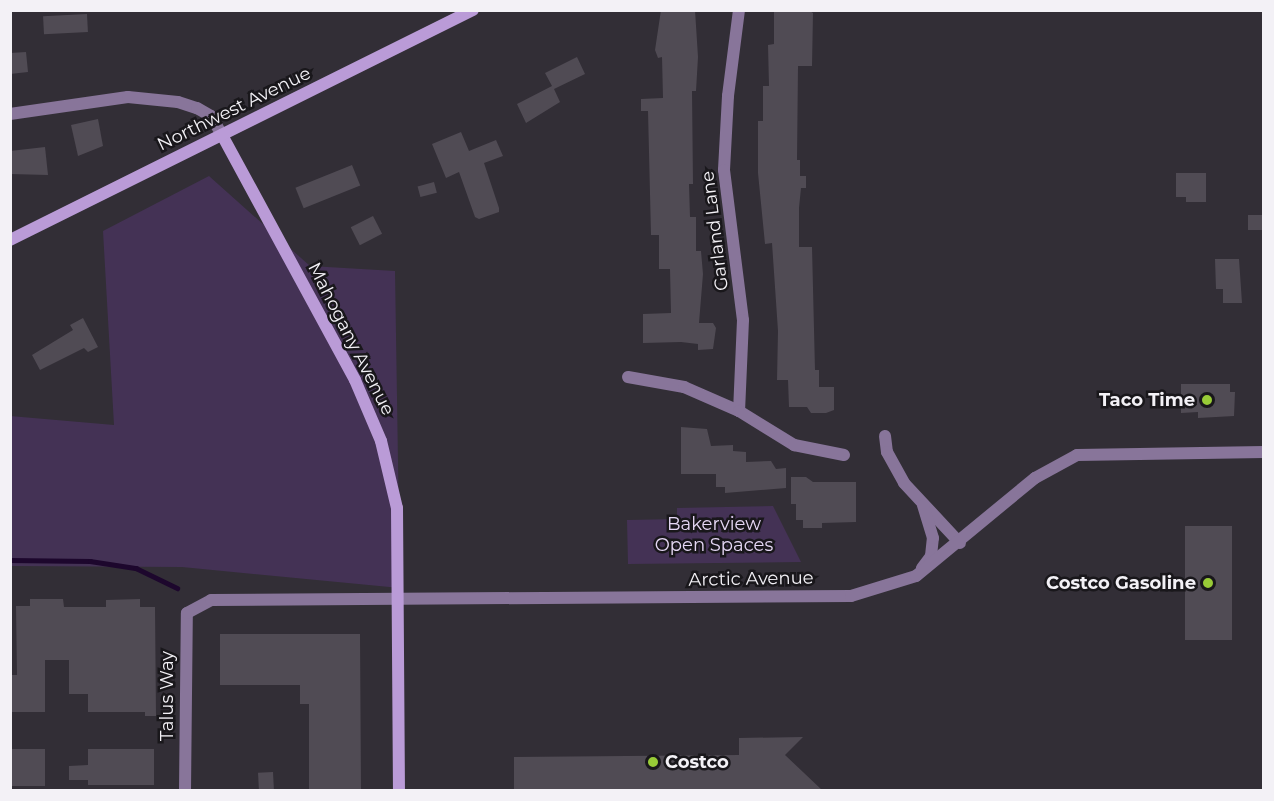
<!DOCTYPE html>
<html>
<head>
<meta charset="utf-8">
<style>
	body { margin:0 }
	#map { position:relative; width:1274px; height:801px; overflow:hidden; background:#322e36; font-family:Montserrat,sans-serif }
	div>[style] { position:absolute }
	.green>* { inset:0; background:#443255 }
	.stream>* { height:4.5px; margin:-2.25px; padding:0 2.25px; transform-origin:2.25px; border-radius:2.25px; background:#1d072d }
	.building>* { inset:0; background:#504b54; transform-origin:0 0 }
	.street>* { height:12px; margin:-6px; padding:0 6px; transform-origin:6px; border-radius:6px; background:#88759a }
	.secondary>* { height:12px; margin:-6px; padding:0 6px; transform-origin:6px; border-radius:6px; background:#ba9bd7 }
	.dots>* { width:16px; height:16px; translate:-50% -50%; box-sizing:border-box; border:3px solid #19171b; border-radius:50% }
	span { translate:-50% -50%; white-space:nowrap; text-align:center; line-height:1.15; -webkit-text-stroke:5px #19171b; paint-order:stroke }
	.street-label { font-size:18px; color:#f3f1f6 }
	.poi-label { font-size:18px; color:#f3f1f6; font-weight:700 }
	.right { translate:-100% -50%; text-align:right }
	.left { translate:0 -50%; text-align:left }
	.park-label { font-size:18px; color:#e6d8f5 }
	.frame { position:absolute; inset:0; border:12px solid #f3f1f6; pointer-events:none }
</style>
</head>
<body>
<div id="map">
	<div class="green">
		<div style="clip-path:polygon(209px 176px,310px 266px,395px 271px,400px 588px,182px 567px,11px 566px,10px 416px,114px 425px,103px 231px)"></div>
		<div style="clip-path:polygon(773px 506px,801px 562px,628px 564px,627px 520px,677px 519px,677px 508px)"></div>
	</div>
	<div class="stream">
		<div style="left:10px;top:560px;width:80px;rotate:0.7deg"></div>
		<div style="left:90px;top:561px;width:47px;rotate:8.7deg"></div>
		<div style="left:136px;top:568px;width:46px;rotate:26deg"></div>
	</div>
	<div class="building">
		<div style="clip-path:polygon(661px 10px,695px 10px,698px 57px,696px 91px,692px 91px,693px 184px,689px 184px,690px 217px,696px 217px,696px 251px,701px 251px,703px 274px,699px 323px,713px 323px,716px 328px,713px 349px,698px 350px,698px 344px,681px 342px,643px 343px,643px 314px,671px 313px,670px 269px,659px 269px,659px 235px,651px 235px,648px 111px,641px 111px,641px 99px,663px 98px,662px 57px,658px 58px,655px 50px)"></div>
		<div style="clip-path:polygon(808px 10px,813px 13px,812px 66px,798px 66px,797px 160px,800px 160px,800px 176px,806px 176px,806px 188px,801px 188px,799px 208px,799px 247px,812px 247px,815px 370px,819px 370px,819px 387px,834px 387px,834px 410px,826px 413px,811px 413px,807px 407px,789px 407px,788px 380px,777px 380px,778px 331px,772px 243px,765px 244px,758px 173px,758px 121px,763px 121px,763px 86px,769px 86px,768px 45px,774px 44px,774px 12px)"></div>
		<div style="left:87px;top:14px;width:18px;height:44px;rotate:87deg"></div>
		<div style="clip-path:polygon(26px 52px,28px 72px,10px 74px,10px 53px)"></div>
		<div style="clip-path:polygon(577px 57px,585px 74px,554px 89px,560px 102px,526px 123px,517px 104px,552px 86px,545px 73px)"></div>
		<div style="clip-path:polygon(98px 119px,103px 146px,78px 156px,71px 125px)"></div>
		<div style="clip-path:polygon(461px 132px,469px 151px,496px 140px,503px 156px,484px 163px,499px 208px,499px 212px,479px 219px,475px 217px,459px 172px,446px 178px,432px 144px)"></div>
		<div style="clip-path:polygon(45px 147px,48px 175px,10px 174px,10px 151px)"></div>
		<div style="left:352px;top:165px;width:22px;height:61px;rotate:68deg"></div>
		<div style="clip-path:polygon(1176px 173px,1206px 173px,1206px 202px,1186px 202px,1186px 197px,1176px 197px)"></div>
		<div style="left:434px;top:182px;width:11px;height:17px;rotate:75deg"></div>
		<div style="left:1263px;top:215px;width:15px;height:15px;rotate:90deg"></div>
		<div style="left:373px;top:216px;width:20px;height:25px;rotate:63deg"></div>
		<div style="clip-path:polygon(1215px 259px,1239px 259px,1242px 303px,1223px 303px,1223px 289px,1216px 289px)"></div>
		<div style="clip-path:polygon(83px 318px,98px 347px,88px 352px,84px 348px,40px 370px,32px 355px,73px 330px,70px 325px)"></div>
		<div style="clip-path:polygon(1181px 384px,1230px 384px,1230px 392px,1235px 392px,1234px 416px,1198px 418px,1198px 412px,1181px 413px)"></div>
		<div style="clip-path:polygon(681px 427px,707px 429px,711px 446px,733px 445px,733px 451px,746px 452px,746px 462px,771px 461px,776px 469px,786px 468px,786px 488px,725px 493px,725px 487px,716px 487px,716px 474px,681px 474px)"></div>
		<div style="clip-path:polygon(791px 477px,806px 477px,813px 482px,856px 482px,856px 522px,822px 523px,822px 528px,803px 528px,803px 520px,796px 520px,796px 504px,791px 504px)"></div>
		<div style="left:1185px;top:526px;width:47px;height:114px"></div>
		<div style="clip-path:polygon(30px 599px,63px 599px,64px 607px,106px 607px,106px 600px,140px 599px,140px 607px,155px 607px,156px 716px,145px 716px,145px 712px,88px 712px,88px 694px,69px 694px,69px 660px,45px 660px,45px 712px,10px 712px,10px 675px,17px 675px,16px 606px,30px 606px)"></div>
		<div style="clip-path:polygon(220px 634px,360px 634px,361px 790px,309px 790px,309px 704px,300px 704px,300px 685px,220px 685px)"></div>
		<div style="clip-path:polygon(803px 737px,785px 755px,822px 790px,514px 790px,514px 757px,739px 755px,739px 738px)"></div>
		<div style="left:10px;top:749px;width:35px;height:37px"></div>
		<div style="clip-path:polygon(88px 749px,154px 749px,154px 785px,88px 785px,88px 780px,69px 780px,69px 766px,88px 765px)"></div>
		<div style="left:273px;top:772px;width:18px;height:15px;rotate:87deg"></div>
	</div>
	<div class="street">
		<div style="left:739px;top:10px;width:87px;rotate:97.3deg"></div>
		<div style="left:728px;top:96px;width:74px;rotate:93.1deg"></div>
		<div style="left:724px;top:170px;width:151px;rotate:82.8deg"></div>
		<div style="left:743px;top:320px;width:91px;rotate:92.5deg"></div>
		<div style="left:10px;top:114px;width:119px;rotate:-8.2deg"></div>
		<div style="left:128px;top:97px;width:50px;rotate:5.7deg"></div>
		<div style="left:178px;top:102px;width:20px;rotate:18deg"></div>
		<div style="left:197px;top:108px;width:16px;rotate:30deg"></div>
		<div style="left:211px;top:116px;width:22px;rotate:60deg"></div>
		<div style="left:628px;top:377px;width:57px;rotate:10.1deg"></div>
		<div style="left:684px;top:387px;width:60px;rotate:23.6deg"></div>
		<div style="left:739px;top:411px;width:65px;rotate:31.7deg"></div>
		<div style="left:794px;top:445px;width:51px;rotate:11.3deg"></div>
		<div style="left:885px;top:436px;width:16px;rotate:83deg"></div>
		<div style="left:887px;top:452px;width:35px;rotate:61deg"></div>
		<div style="left:904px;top:483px;width:82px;rotate:47deg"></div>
		<div style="left:922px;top:568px;width:15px;rotate:-53deg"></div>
		<div style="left:931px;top:556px;width:18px;rotate:-84deg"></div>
		<div style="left:933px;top:538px;width:34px;rotate:-107deg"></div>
		<div style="left:185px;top:790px;width:177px;rotate:-89.4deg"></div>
		<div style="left:187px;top:613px;width:27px;rotate:-28deg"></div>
		<div style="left:211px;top:600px;width:640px;rotate:-0.36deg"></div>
		<div style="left:851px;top:596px;width:68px;rotate:-17.1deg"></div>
		<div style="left:916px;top:576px;width:154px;rotate:-39.5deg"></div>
		<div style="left:1035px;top:478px;width:48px;rotate:-28.7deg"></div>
		<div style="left:1077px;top:455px;width:187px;rotate:-0.9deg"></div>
	</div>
	<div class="secondary">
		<div style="left:222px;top:135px;width:279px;rotate:61.5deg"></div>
		<div style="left:355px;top:380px;width:66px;rotate:66.9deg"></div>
		<div style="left:381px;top:441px;width:69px;rotate:76.6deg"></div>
		<div style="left:397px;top:508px;width:282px;rotate:89.6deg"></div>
		<div style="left:10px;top:240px;width:517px;rotate:-26.42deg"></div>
	</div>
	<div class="dots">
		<div style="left:1207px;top:400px;background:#98cb37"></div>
		<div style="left:1208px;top:583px;background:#98cb37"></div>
		<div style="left:653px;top:762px;background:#98cb37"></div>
	</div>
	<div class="street-label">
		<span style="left:234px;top:109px;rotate:-26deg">Northwest Avenue</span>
		<span style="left:715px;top:231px;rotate:-97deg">Garland Lane</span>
		<span style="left:351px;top:339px;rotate:63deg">Mahogany Avenue</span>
		<span style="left:751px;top:579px;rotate:-1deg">Arctic Avenue</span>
		<span style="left:167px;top:696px;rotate:-90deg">Talus Way</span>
	</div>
	<div class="poi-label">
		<span class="right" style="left:1195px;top:400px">Taco Time</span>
		<span class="right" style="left:1196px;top:583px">Costco Gasoline</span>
		<span class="left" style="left:665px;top:762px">Costco</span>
	</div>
	<div class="park-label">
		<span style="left:714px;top:535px">Bakerview<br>Open Spaces</span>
	</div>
	<div class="frame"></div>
</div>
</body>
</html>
